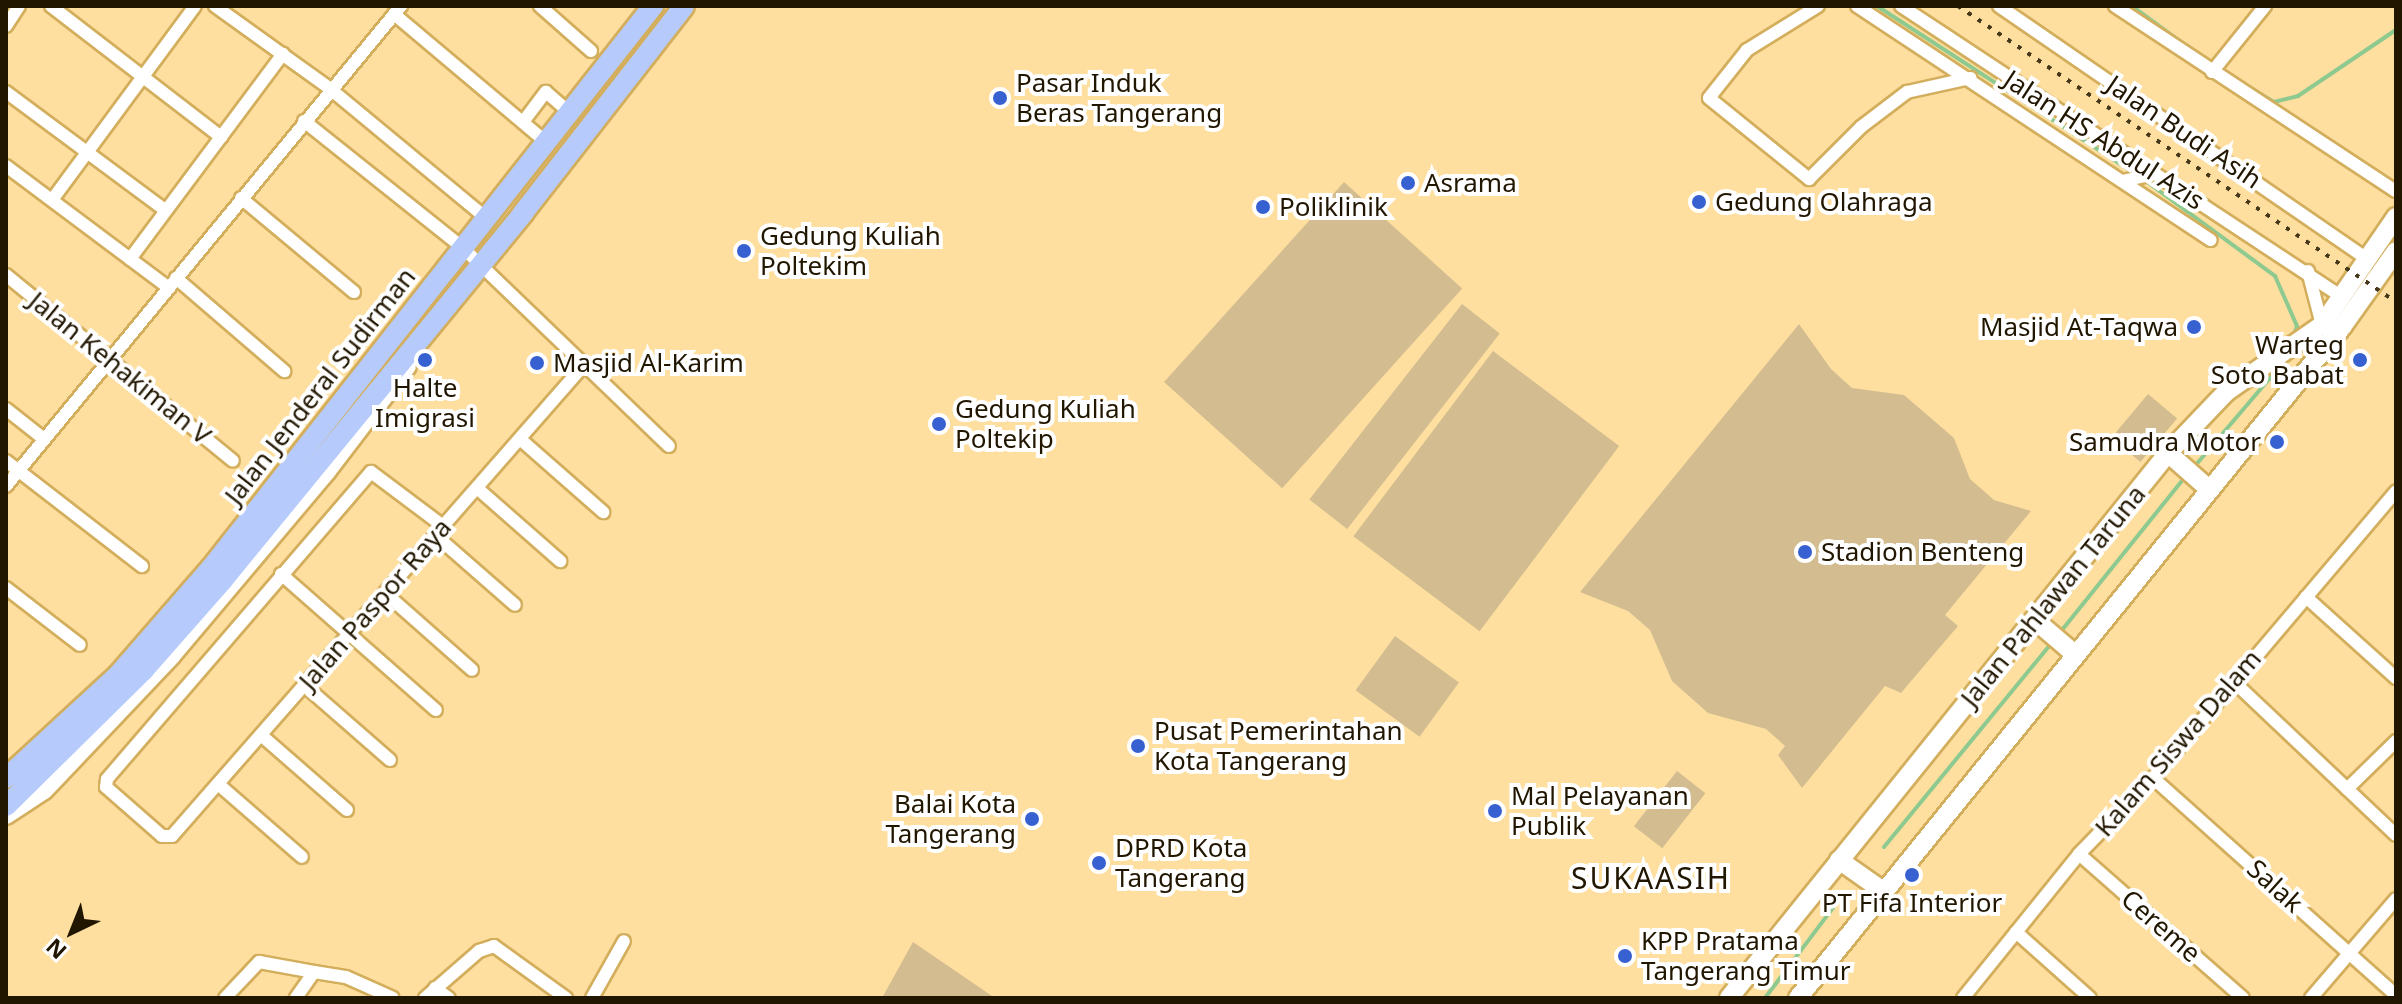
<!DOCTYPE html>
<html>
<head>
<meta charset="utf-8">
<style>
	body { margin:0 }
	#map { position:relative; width:2402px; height:1004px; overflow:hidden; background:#fedf9f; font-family:"Noto Sans",sans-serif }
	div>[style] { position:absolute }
	.green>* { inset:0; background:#d3bd90; transform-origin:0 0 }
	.stream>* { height:4px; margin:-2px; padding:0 2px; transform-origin:2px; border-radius:2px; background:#8ec990 }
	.roads { filter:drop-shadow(2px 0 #d3ae5d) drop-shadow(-2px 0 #d3ae5d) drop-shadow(0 2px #d3ae5d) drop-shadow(0 -2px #d3ae5d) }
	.street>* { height:12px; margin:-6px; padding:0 6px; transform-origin:6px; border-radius:6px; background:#fff }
	.secondary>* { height:18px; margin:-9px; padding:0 9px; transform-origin:9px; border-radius:9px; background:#fff }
	.primary>* { height:20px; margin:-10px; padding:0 10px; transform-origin:10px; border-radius:10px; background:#b6cbfc }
	.rail>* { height:4px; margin-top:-2px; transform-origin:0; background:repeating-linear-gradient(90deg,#45371a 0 4px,transparent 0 12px) }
	.dots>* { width:22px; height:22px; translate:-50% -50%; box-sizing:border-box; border:4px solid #fff; border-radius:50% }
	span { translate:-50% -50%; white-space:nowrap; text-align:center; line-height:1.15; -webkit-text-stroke:8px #fff; paint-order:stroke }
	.poi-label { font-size:26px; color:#211600 }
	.left { translate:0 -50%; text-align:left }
	.right { translate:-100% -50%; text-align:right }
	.street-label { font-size:26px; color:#211600 }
	.quarter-label { font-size:30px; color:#211600; letter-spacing:2px }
	.frame { position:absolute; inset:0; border:8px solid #211600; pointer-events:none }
	.north { position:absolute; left:32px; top:892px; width:80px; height:80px; -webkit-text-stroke:6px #fff; paint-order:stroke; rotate:223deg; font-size:22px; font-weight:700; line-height:32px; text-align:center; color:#211600 }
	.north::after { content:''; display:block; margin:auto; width:28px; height:36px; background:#211600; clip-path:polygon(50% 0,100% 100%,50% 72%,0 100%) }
</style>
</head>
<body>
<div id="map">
	<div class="green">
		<div style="left:1344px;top:182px;width:159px;height:269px;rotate:42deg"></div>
		<div style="left:1462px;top:304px;width:48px;height:248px;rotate:38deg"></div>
		<div style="clip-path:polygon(1799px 324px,1831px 369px,1852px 388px,1904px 395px,1954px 438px,1970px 479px,1994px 500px,2031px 511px,1945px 615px,1958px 626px,1901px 693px,1885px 686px,1802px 788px,1778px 755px,1785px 746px,1766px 729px,1708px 713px,1672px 681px,1650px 630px,1628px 611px,1580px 592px)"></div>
		<div style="left:1493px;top:351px;width:158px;height:232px;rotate:37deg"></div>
		<div style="left:2148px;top:394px;width:38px;height:57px;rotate:40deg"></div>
		<div style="left:1395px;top:636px;width:79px;height:67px;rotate:36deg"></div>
		<div style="left:1677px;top:771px;width:36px;height:70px;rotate:38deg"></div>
		<div style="clip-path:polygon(913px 942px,995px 998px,882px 998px)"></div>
	</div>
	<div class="stream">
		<div style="left:1877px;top:6px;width:309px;rotate:33deg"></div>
		<div style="left:2132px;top:6px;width:69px;rotate:36.2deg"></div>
		<div style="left:2249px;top:87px;width:29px;rotate:31deg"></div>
		<div style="left:2274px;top:102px;width:25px;rotate:-14deg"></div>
		<div style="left:2298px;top:96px;width:118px;rotate:-34deg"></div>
		<div style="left:2143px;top:179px;width:164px;rotate:36.3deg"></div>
		<div style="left:2275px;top:276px;width:55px;rotate:66.3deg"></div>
		<div style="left:2297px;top:326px;width:13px;rotate:108deg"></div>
		<div style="left:2194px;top:467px;width:143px;rotate:-49.5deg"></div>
		<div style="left:2058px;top:635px;width:204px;rotate:-51.2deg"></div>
		<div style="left:1884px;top:847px;width:266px;rotate:-50.6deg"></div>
		<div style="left:1765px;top:998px;width:131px;rotate:-53deg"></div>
	</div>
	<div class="roads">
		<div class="street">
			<div style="left:51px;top:6px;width:215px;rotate:37.6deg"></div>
			<div style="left:215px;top:6px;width:140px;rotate:35.7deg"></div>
			<div style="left:329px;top:88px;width:204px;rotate:39.6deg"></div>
			<div style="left:540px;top:6px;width:68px;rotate:41.4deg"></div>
			<div style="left:1818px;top:6px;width:84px;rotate:148.2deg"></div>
			<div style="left:1747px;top:50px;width:61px;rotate:128.4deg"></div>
			<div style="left:1709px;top:98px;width:129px;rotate:39deg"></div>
			<div style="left:1809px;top:179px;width:74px;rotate:-45deg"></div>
			<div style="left:1861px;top:127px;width:58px;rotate:-37.3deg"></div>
			<div style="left:1907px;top:92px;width:65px;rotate:-12.5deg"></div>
			<div style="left:1857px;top:6px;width:424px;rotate:33.5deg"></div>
			<div style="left:1901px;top:6px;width:528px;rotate:33.42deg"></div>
			<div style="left:1999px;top:6px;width:447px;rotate:34.5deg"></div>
			<div style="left:2115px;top:6px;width:336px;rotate:33.4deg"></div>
			<div style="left:394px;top:14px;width:197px;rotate:40.1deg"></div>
			<div style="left:6px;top:26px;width:24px;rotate:-57deg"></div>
			<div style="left:2212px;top:72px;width:85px;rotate:-51.2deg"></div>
			<div style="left:6px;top:92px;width:198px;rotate:36.6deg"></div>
			<div style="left:304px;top:121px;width:202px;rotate:38.6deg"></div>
			<div style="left:462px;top:247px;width:287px;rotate:43.9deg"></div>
			<div style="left:523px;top:122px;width:38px;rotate:-53deg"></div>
			<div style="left:546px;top:92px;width:30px;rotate:41deg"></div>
			<div style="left:6px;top:166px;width:204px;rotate:36.8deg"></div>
			<div style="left:2122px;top:181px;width:34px;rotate:-12deg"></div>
			<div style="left:241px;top:198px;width:147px;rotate:39.8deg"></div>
			<div style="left:52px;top:200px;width:241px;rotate:-53.6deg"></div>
			<div style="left:130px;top:259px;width:256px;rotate:-53.3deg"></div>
			<div style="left:2308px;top:271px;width:56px;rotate:75.5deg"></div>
			<div style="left:6px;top:275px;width:293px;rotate:39.3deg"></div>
			<div style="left:176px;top:278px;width:143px;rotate:40.7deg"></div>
			<div style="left:6px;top:409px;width:48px;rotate:38.3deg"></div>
			<div style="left:520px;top:439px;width:111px;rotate:41.3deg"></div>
			<div style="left:6px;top:461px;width:172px;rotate:37.7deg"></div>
			<div style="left:6px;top:486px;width:622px;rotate:-50.55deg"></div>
			<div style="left:477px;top:488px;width:111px;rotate:41.3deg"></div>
			<div style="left:443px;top:526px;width:90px;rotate:-143.1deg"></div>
			<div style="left:371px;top:472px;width:405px;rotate:130.7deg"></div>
			<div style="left:107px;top:779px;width:8px;rotate:97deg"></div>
			<div style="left:106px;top:787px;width:74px;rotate:41.2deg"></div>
			<div style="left:162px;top:836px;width:10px"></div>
			<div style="left:172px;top:836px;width:412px;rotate:-48.8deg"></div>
			<div style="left:443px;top:526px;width:214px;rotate:-48.8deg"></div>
			<div style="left:435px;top:535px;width:106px;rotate:41.2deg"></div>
			<div style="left:281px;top:574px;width:206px;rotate:41.3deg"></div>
			<div style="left:6px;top:588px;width:93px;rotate:37.6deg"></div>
			<div style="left:385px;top:593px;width:116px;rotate:41.5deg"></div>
			<div style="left:2306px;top:597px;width:121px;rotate:42deg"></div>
			<div style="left:2233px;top:681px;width:224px;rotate:43.4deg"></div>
			<div style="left:304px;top:685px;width:114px;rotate:41.1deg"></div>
			<div style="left:261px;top:735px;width:114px;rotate:41.1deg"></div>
			<div style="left:2153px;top:778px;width:326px;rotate:41.8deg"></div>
			<div style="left:218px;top:784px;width:111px;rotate:41deg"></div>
			<div style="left:2347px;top:789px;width:69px;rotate:-44.4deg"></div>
			<div style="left:2079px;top:854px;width:218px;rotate:41.3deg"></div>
			<div style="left:2016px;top:932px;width:99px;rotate:41.7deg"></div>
			<div style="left:314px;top:972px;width:32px;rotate:9deg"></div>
			<div style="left:346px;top:977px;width:51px;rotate:24.1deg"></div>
			<div style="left:435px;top:988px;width:17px;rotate:36deg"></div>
			<div style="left:225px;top:998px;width:50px;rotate:-46.6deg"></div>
			<div style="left:259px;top:962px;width:56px;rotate:10.3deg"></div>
			<div style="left:314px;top:972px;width:32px;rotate:125deg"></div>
			<div style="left:425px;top:998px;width:72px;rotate:-41deg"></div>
			<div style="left:479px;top:951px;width:16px;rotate:-18deg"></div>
			<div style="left:494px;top:946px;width:89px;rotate:35.8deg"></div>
			<div style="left:592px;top:998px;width:65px;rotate:-60.7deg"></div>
			<div style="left:1963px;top:998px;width:185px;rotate:-51.1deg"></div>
			<div style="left:2079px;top:854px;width:106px;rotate:-45.8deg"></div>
			<div style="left:2153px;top:778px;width:376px;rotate:-49.7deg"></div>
			<div style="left:2311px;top:998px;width:130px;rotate:-49.4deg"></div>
		</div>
		<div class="secondary">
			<div style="left:2168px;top:453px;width:56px;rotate:41.4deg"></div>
			<div style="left:2036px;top:621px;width:52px;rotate:40.4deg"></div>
			<div style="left:6px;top:815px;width:45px;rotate:-33.3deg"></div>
			<div style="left:44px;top:790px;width:185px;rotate:-46.5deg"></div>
			<div style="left:171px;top:656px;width:241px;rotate:-49.9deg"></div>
			<div style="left:326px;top:472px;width:133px;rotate:-52.6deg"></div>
			<div style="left:1839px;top:860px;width:54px;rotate:35.2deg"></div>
			<div style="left:1729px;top:998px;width:700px;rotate:-51.15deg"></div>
			<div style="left:2168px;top:453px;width:84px;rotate:-46.4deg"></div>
			<div style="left:2226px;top:392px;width:117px;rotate:-34.9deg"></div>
			<div style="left:2322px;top:325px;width:131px;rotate:-55.6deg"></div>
			<div style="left:1798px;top:998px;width:864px;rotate:-50.97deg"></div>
			<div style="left:2342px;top:327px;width:93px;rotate:-54.6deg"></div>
		</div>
		<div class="primary">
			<div style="left:6px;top:778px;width:152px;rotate:-42.6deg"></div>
			<div style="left:118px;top:675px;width:143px;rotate:-49deg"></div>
			<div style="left:212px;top:567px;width:714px;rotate:-51.83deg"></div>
			<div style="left:6px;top:806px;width:194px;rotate:-44.6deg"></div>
			<div style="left:144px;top:670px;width:120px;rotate:-48.7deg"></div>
			<div style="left:223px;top:580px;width:474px;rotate:-50.7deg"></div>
			<div style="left:523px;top:213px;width:262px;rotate:-52.1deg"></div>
		</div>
	</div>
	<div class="rail">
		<div style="left:1958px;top:6px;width:529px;rotate:34.05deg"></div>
	</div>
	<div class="dots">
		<div style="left:1000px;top:98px;background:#3760d1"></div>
		<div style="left:1408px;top:183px;background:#3760d1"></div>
		<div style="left:1699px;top:202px;background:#3760d1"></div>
		<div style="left:1263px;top:207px;background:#3760d1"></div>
		<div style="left:744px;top:251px;background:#3760d1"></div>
		<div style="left:2194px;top:327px;background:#3760d1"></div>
		<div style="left:425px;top:360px;background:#3760d1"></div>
		<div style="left:2360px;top:360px;background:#3760d1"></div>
		<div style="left:537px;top:363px;background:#3760d1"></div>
		<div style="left:939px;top:424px;background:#3760d1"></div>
		<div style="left:2277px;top:442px;background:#3760d1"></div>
		<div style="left:1805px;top:552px;background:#3760d1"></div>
		<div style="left:1138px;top:746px;background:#3760d1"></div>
		<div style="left:1495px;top:811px;background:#3760d1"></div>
		<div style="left:1032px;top:819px;background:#3760d1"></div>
		<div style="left:1099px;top:863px;background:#3760d1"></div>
		<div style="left:1912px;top:875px;background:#3760d1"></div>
		<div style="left:1625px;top:956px;background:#3760d1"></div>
	</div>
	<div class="poi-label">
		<span class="left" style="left:1016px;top:98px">Pasar Induk<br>Beras Tangerang</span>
		<span class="left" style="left:1424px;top:183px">Asrama</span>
		<span class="left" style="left:1715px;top:202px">Gedung Olahraga</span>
		<span class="left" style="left:1279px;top:207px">Poliklinik</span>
		<span class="left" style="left:760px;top:251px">Gedung Kuliah<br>Poltekim</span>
		<span class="right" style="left:2178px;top:327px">Masjid At-Taqwa</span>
		<span class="right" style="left:2344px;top:360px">Warteg<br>Soto Babat</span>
		<span class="left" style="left:553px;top:363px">Masjid Al-Karim</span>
		<span style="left:425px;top:403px">Halte<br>Imigrasi</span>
		<span class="left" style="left:955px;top:424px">Gedung Kuliah<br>Poltekip</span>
		<span class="right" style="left:2261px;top:442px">Samudra Motor</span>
		<span class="left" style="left:1821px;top:552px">Stadion Benteng</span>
		<span class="left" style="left:1154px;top:746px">Pusat Pemerintahan<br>Kota Tangerang</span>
		<span class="left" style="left:1511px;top:811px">Mal Pelayanan<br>Publik</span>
		<span class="right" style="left:1016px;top:819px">Balai Kota<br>Tangerang</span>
		<span class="left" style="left:1115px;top:863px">DPRD Kota<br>Tangerang</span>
		<span style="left:1912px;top:903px">PT Fifa Interior</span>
		<span class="left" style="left:1641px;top:956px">KPP Pratama<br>Tangerang Timur</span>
	</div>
	<div class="street-label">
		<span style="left:2184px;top:132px;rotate:34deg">Jalan Budi Asih</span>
		<span style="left:2104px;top:140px;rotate:33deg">Jalan HS Abdul Azis</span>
		<span style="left:120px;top:368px;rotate:39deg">Jalan Kehakiman V</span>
		<span style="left:320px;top:386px;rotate:-52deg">Jalan Jenderal Sudirman</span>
		<span style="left:2053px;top:596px;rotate:-51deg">Jalan Pahlawan Taruna</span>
		<span style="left:375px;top:604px;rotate:-49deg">Jalan Paspor Raya</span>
		<span style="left:2178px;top:743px;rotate:-49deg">Kalam Siswa Dalam</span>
		<span style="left:2275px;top:886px;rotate:42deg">Salak</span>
		<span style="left:2161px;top:926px;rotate:41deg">Cereme</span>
	</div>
	<div class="quarter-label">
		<span style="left:1651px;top:878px">SUKAASIH</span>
	</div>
	<div class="frame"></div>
	<div class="north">N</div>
</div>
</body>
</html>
